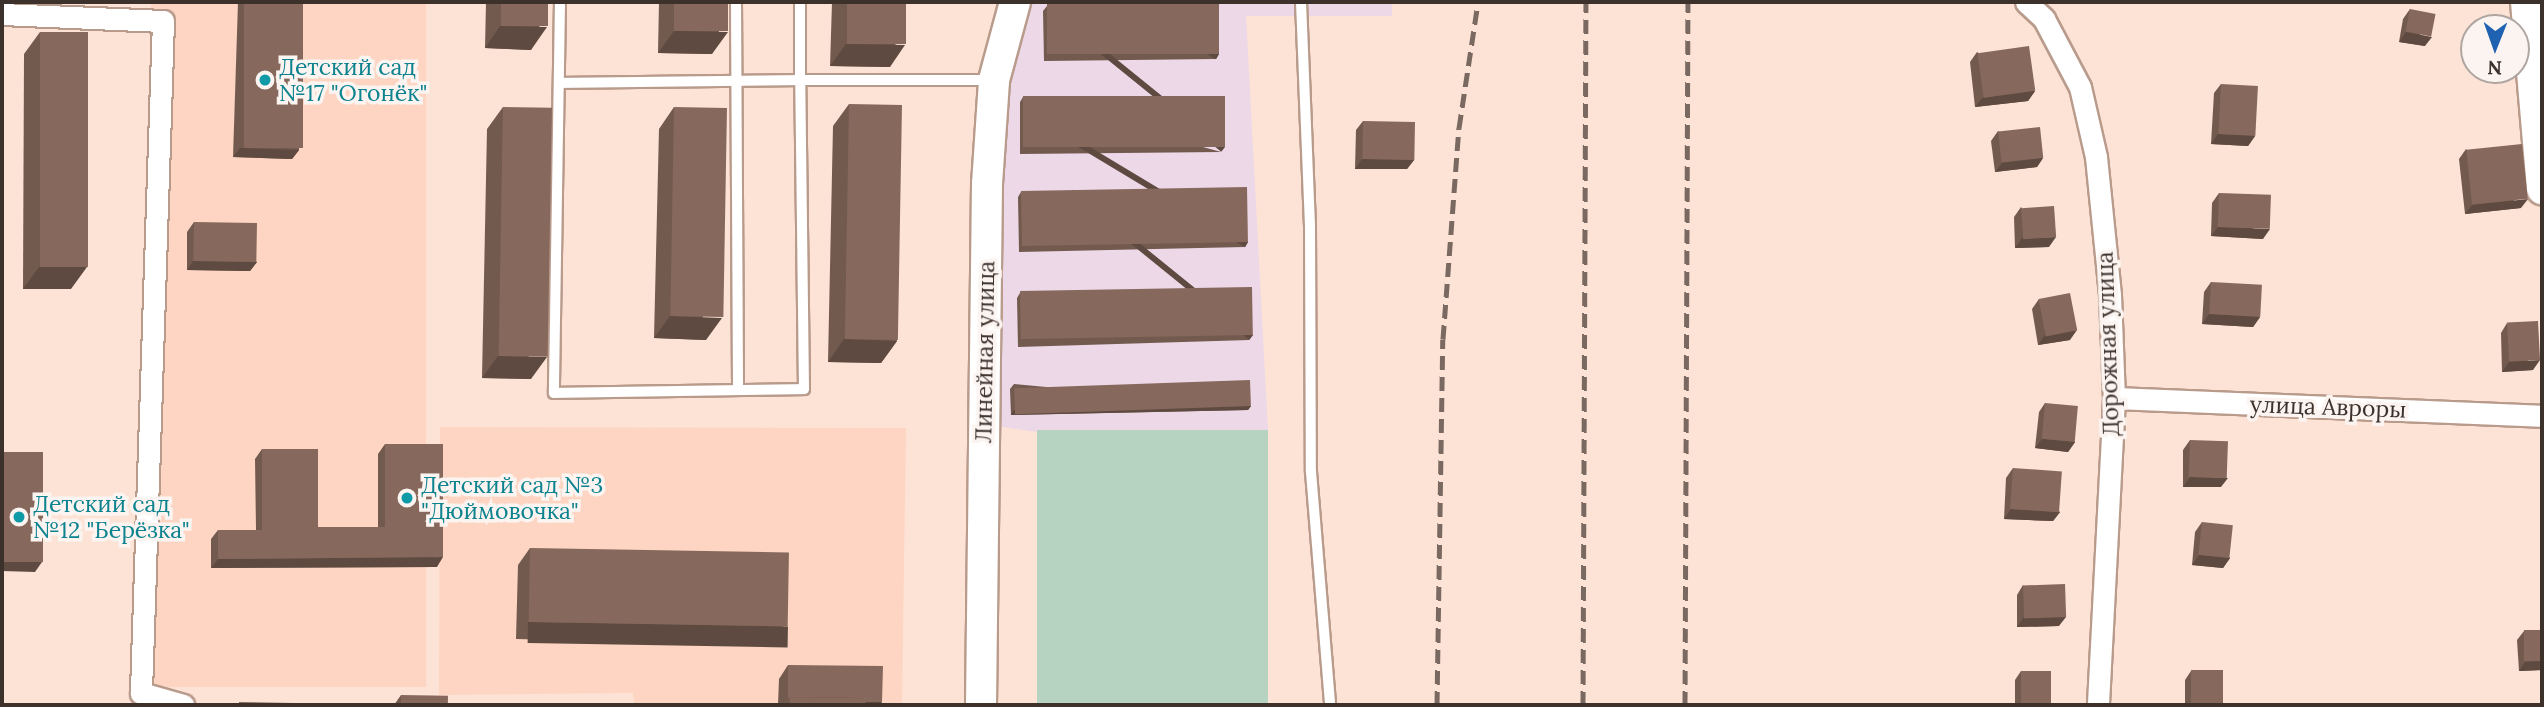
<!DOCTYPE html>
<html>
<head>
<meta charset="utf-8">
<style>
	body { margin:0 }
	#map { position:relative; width:2544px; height:707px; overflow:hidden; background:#fde3d6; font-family:Lora,serif }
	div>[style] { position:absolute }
	.built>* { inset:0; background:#fdd5c2; transform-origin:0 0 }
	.industrial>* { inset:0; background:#ecd8e7 }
	.green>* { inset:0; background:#b6d2c1; transform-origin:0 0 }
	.roads { filter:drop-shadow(2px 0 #b99b8c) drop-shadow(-2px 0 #b99b8c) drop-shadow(0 2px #b99b8c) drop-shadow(0 -2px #b99b8c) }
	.lane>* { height:10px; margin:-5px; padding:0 5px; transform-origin:5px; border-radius:5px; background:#fff }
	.street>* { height:21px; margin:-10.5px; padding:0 10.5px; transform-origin:10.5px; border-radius:10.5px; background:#fff }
	.secondary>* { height:30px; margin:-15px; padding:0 15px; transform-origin:15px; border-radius:15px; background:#fff }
	.rail>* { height:5px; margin-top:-2.5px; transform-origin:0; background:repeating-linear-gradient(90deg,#7a6961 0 14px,transparent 0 21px) }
	.wall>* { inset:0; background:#735a4f }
	.shaded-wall>* { inset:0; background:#5e4a40; transform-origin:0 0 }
	.building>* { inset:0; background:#86695c; transform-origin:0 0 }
	.dots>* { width:19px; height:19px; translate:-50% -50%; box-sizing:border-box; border:4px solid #fbf4f1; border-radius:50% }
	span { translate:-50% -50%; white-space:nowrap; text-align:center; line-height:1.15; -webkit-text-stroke:7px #fbf4f1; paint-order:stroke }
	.culture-label { font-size:23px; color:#0d838f }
	.left { translate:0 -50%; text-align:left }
	.street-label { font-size:23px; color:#3d312b }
	.frame { position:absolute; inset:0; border:4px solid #3d312b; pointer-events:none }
	.north { position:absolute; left:2460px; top:14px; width:70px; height:70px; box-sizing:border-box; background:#fbf4f1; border:2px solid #afa6a2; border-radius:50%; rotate:181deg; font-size:19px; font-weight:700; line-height:28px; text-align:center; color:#3d312b }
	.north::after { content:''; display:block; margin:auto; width:24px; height:32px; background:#1f62b2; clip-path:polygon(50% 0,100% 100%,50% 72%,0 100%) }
</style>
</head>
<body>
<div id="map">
	<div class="built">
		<div style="left:151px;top:2px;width:275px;height:685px"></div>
		<div style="clip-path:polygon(440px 427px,906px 428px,902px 705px,634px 705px,633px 693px,439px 695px)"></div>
	</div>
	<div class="industrial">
		<div style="clip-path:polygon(1027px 2px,1392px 2px,1392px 16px,1246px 16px,1268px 430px,1037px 432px,989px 425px,991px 140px)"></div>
	</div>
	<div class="green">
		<div style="left:1268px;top:430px;width:275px;height:231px;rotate:90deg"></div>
	</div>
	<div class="roads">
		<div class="lane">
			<div style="left:560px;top:2px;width:391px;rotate:90.9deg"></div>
			<div style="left:554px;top:393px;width:250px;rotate:-0.9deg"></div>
			<div style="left:804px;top:389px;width:309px;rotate:-90.7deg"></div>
			<div style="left:800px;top:80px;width:191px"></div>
			<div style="left:736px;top:2px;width:388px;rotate:89.7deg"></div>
			<div style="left:1301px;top:2px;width:224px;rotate:87.7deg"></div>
			<div style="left:1310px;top:226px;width:246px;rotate:89.8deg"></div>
			<div style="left:1311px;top:472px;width:234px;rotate:85.3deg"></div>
			<div style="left:560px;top:83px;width:240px;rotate:-0.7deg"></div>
			<div style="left:800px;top:80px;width:78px;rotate:-90deg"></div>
		</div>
		<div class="street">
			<div style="left:2026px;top:2px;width:25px;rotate:43deg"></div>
			<div style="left:2044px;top:19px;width:77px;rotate:62.1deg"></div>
			<div style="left:2080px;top:87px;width:72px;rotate:77.1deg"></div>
			<div style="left:2096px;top:157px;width:139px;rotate:84.2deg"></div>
			<div style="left:2110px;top:295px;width:103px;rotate:87.8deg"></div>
			<div style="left:2114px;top:398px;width:307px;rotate:93deg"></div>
			<div style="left:2px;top:14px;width:161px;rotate:2.5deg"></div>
			<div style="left:163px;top:21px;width:672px;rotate:91.88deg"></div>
			<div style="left:141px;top:693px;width:44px;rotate:15.9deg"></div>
			<div style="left:2114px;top:398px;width:428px;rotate:2.4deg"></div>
		</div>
		<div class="secondary">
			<div style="left:2526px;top:2px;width:188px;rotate:85.1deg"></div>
			<div style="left:981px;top:705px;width:521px;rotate:-89.34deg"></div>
			<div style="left:987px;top:184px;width:104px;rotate:-86.1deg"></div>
			<div style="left:994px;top:80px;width:81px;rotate:-74.9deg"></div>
		</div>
	</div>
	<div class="rail">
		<div style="left:1437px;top:705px;width:366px;rotate:-89.1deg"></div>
		<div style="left:1443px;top:339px;width:212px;rotate:-85.7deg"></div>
		<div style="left:1459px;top:128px;width:127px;rotate:-81.4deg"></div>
		<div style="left:1583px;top:705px;width:703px;rotate:-89.76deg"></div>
		<div style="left:1685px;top:705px;width:703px;rotate:-89.76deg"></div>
	</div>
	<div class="wall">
		<div style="clip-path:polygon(238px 2px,303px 2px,299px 150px,292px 159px,233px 157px)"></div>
		<div style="clip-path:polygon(486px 2px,548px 2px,531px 50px,485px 48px)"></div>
		<div style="clip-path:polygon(659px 2px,728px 2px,712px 54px,658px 53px)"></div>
		<div style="clip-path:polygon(832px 2px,906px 2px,890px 67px,830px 66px)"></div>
		<div style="clip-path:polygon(1047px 6px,1219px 54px,1216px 59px,1044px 61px,1043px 11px)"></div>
		<div style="clip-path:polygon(2410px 9px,2425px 46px,2399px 42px,2403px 19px)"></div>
		<div style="clip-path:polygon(40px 32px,71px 289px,23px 289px,24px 54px)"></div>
		<div style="clip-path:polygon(1977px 52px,2035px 91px,2028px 101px,1975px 107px,1970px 62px)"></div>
		<div style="clip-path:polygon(2221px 84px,2255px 136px,2248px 146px,2211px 144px,2214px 93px)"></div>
		<div style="clip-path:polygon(1023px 97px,1221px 152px,1020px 154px,1020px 102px)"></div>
		<div style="clip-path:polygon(849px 104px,897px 341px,881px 363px,828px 362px,833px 126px)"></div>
		<div style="clip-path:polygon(503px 107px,531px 379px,482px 378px,487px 129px)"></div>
		<div style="clip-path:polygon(674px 107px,706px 340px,654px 338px,659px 129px)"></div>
		<div style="clip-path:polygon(1363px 121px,1414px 160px,1407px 169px,1355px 169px,1356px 130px)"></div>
		<div style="clip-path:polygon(1998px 131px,2043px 158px,2037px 167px,1995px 172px,1991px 141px)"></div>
		<div style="clip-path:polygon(2466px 149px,2521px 208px,2465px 214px,2459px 159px)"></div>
		<div style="clip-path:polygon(1021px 192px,1248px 242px,1245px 247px,1019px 252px,1018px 197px)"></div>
		<div style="clip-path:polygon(2219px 193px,2263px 239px,2211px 236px,2212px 203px)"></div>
		<div style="clip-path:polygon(2021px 207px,2049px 247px,2015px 248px,2014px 217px)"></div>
		<div style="clip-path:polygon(194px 222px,257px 262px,250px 271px,187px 270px,187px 232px)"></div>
		<div style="clip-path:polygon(2211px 282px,2260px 317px,2253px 327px,2202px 324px,2204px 292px)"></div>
		<div style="clip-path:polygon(1020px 293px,1253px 335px,1249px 340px,1018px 347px,1017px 298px)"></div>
		<div style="clip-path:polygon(2039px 299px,2070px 340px,2038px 345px,2032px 309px)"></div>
		<div style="clip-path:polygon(2507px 323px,2533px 370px,2502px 372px,2501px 333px)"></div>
		<div style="clip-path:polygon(1014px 384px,1251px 406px,1248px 410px,1011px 415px,1010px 389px)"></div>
		<div style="clip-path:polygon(2045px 403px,2075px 442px,2068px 452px,2035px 448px,2039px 412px)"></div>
		<div style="clip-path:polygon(2190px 440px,2221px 487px,2183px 487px,2183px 450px)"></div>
		<div style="clip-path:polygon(385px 444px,437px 567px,211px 568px,211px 539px,218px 530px,256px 530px,255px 459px,262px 449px,318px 527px,378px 527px,378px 454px)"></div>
		<div style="clip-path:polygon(2013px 468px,2060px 512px,2053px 521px,2004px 519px,2006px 478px)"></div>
		<div style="clip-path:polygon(2202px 522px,2230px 558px,2223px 568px,2192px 565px,2195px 532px)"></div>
		<div style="clip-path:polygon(530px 548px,788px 628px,776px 645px,516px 639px,518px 565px)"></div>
		<div style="clip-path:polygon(2023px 585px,2059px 626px,2017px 627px,2017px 595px)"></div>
		<div style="clip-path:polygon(2542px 630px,2542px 670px,2519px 671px,2517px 640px,2524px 631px)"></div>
		<div style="clip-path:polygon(788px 665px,880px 705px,778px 705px,779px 679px)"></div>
		<div style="clip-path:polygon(2021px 671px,2051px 705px,2015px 705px,2015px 680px)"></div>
		<div style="clip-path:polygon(2191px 671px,2223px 705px,2185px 705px,2185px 680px)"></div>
		<div style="clip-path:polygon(401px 695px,448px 705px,394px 705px)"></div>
	</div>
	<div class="shaded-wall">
		<div style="clip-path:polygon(500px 26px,547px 27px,531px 50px,485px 48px)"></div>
		<div style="clip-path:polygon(674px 31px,728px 32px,712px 54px,658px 53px)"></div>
		<div style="clip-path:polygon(2406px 32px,2432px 37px,2425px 46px,2399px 42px)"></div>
		<div style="clip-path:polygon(846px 44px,905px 45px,890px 67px,830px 66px)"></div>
		<div style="left:1219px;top:54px;width:6px;height:172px;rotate:121deg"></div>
		<div style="clip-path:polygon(2035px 91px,2028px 101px,1975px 107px,1982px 98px)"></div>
		<div style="clip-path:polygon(2218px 134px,2255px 136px,2248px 146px,2211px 144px)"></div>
		<div style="left:1225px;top:147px;width:6px;height:202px;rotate:129deg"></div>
		<div style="clip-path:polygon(240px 148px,299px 150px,292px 159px,233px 157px)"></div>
		<div style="clip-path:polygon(2043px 158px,2037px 167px,1995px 172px,2002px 163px)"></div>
		<div style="clip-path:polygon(1362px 159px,1414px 160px,1407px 169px,1355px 169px)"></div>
		<div style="clip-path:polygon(2528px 199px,2521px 208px,2465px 214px,2472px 205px)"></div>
		<div style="clip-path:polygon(2218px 227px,2270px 229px,2263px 239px,2211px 236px)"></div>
		<div style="clip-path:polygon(2056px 237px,2049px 247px,2015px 248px,2022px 238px)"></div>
		<div style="left:1248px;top:242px;width:6px;height:226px;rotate:121deg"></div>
		<div style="clip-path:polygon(193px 261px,257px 262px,250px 271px,187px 270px)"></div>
		<div style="clip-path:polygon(39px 267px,87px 267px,71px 289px,23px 289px)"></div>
		<div style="clip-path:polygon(2209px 314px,2260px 317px,2253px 327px,2202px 324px)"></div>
		<div style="clip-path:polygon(670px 316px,722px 318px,706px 340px,654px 338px)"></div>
		<div style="clip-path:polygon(2077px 330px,2070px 340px,2038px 345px,2045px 335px)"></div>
		<div style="left:1253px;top:335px;width:6px;height:231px;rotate:129deg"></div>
		<div style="clip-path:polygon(844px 339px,897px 341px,881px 363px,828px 362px)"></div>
		<div style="clip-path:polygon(498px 356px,547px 357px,531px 379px,482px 378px)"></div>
		<div style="clip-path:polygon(2540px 360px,2533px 370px,2502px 372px,2509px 362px)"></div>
		<div style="clip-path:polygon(1251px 406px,1248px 410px,1011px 415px,1014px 410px)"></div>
		<div style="clip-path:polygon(2042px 439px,2075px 442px,2068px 452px,2035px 448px)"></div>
		<div style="clip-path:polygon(2190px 477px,2228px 478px,2221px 487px,2183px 487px)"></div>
		<div style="clip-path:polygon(2011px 509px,2060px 512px,2053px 521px,2004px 519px)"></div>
		<div style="clip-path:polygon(2199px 555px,2230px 558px,2223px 568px,2192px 565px)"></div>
		<div style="clip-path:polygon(443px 557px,437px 567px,211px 568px,218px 559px)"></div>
		<div style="clip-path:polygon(2px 562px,42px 562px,35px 572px,2px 571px)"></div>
		<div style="clip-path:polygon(2024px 617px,2066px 617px,2059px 626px,2017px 627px)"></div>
		<div style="left:528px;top:622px;width:260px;height:21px;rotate:1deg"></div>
		<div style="clip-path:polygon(2542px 661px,2542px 670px,2519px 671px,2525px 662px)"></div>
		<div style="clip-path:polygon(790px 700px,882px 702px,880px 705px,790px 705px)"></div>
	</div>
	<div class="building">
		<div style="left:244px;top:2px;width:59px;height:146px"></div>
		<div style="left:501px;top:2px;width:47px;height:24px"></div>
		<div style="left:674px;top:2px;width:54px;height:29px"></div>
		<div style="left:847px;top:2px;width:59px;height:42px"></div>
		<div style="left:1219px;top:4px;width:50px;height:172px;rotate:90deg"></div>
		<div style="left:2410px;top:9px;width:26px;height:23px;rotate:11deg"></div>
		<div style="left:40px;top:32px;width:48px;height:235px"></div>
		<div style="left:2029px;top:46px;width:45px;height:52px;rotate:82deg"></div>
		<div style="left:2221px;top:84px;width:37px;height:50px;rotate:3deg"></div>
		<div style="left:1225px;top:96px;width:51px;height:202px;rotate:90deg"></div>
		<div style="left:849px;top:104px;width:53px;height:235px;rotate:1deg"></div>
		<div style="left:503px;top:107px;width:49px;height:249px;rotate:1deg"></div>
		<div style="left:674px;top:107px;width:53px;height:209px;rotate:1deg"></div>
		<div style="left:1363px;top:121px;width:52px;height:38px;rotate:1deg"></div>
		<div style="left:2040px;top:127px;width:31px;height:42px;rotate:84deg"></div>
		<div style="left:2522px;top:144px;width:55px;height:56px;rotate:84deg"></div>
		<div style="left:1247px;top:187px;width:55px;height:226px;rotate:89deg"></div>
		<div style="left:2219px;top:193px;width:52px;height:34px;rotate:2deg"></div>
		<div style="left:2054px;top:206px;width:31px;height:33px;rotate:86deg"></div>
		<div style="left:194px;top:222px;width:63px;height:39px;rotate:1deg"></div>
		<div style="left:2211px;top:282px;width:51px;height:32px;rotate:3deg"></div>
		<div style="left:1252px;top:287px;width:48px;height:232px;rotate:89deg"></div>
		<div style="left:2070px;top:293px;width:38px;height:32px;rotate:79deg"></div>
		<div style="left:2538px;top:321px;width:39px;height:31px;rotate:87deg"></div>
		<div style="left:1250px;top:380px;width:26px;height:236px;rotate:88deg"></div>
		<div style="left:2045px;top:403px;width:33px;height:36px;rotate:5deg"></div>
		<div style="left:2190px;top:440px;width:38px;height:37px;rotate:2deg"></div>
		<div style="clip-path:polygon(385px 444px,443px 444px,443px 557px,218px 559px,218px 530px,262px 530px,262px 449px,318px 449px,318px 527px,385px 527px)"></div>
		<div style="left:2px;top:452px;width:41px;height:110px"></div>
		<div style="left:2013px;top:468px;width:49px;height:41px;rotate:4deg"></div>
		<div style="left:2202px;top:522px;width:31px;height:33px;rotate:6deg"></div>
		<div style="left:530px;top:548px;width:259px;height:74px;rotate:1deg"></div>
		<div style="left:2065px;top:584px;width:33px;height:42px;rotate:88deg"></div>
		<div style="left:2542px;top:630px;width:31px;height:18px;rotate:90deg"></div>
		<div style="clip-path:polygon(788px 665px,883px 666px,882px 702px,865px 702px,866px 698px,790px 697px,788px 700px)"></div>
		<div style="left:2223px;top:670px;width:35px;height:32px;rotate:90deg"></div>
		<div style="left:2021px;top:671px;width:30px;height:34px"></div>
		<div style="left:401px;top:695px;width:47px;height:10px;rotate:1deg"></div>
		<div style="left:790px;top:697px;width:76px;height:8px;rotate:1deg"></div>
		<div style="clip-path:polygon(239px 702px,294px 703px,294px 705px,239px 705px)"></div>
	</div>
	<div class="dots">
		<div style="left:265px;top:80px;background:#0f9aa8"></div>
		<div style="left:407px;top:498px;background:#0f9aa8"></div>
		<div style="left:19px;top:517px;background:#0f9aa8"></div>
	</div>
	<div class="culture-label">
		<span class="left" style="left:279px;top:80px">Детский сад<br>№17 "Огонёк"</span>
		<span class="left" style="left:421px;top:498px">Детский сад №3<br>"Дюймовочка"</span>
		<span class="left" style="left:33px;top:517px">Детский сад<br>№12 "Берёзка"</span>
	</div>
	<div class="street-label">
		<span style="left:2108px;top:344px;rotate:-92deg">Дорожная улица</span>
		<span style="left:985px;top:352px;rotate:-89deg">Линейная улица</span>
		<span style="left:2328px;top:407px;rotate:2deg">улица Авроры</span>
	</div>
	<div class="frame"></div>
	<div class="north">N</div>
</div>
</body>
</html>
